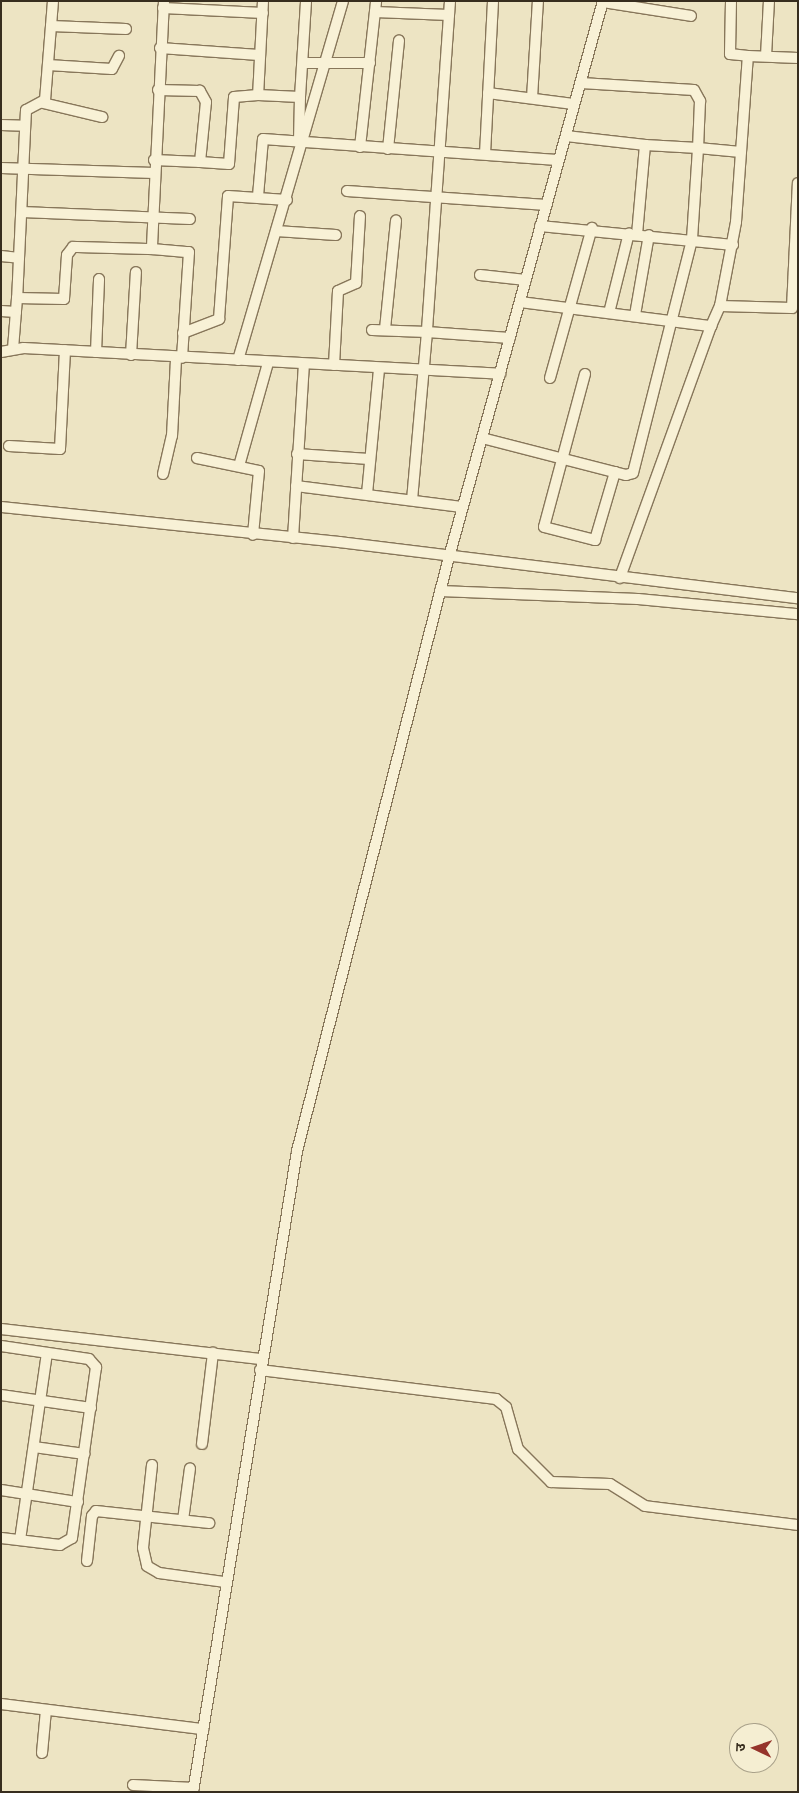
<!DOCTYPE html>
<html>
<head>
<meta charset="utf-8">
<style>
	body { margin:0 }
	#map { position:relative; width:799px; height:1793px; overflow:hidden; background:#ede4c3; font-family:"Source Serif 4","Noto Sans Devanagari",serif }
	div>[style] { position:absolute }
	.roads { filter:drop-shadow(1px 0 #87765a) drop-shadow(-1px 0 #87765a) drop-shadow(0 1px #87765a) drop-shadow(0 -1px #87765a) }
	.minor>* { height:10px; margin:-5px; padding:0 5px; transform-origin:5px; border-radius:5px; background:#f8f1d6 }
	span { translate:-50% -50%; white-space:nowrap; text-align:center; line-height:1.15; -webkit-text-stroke:4.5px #f5eed2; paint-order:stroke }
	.frame { position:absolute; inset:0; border:2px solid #372d1e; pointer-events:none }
	.north { position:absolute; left:729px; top:1723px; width:50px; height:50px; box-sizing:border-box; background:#f5eed2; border:1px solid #a9a18a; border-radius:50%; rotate:273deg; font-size:14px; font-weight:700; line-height:20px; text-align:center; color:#372d1e }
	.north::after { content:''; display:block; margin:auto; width:18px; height:22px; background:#95342b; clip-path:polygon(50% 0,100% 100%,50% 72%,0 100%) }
</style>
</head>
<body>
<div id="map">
	<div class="roads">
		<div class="minor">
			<div style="left:53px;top:1px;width:99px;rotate:94.6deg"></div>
			<div style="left:45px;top:100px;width:21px;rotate:152deg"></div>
			<div style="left:26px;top:110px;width:188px;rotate:92.7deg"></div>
			<div style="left:17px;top:298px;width:47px;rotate:1.2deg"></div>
			<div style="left:64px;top:299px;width:44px;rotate:-86.1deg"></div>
			<div style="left:67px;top:255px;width:10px;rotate:-53deg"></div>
			<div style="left:73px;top:247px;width:79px;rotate:1.5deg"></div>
			<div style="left:164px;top:1px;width:248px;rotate:92.8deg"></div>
			<div style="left:152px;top:249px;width:37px;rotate:5deg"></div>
			<div style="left:189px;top:252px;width:106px;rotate:93.8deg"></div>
			<div style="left:263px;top:1px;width:94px;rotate:93deg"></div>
			<div style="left:258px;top:95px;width:42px;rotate:2.7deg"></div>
			<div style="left:300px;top:97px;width:43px;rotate:91.3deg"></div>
			<div style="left:450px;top:1px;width:332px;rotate:94deg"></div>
			<div style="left:427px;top:332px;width:83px;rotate:4.1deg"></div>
			<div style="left:731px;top:1px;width:53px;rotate:91.1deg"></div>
			<div style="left:730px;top:54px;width:18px;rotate:6deg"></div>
			<div style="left:603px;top:2px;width:89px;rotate:9deg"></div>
			<div style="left:163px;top:8px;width:100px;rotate:2.9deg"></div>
			<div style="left:375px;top:12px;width:74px;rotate:2.3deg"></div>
			<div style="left:51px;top:26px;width:75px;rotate:2.3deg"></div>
			<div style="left:160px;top:48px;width:99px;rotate:4deg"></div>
			<div style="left:766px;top:56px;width:55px;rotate:-86.9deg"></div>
			<div style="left:303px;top:63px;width:67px"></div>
			<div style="left:48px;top:65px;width:64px;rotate:3.6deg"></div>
			<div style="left:112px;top:69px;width:15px;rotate:-62deg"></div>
			<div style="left:581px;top:83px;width:113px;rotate:3.5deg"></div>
			<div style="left:694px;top:90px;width:13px;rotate:61deg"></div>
			<div style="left:700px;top:101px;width:47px;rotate:92.4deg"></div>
			<div style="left:698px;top:148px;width:43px;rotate:5.3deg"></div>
			<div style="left:488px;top:93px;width:86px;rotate:7.4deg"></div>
			<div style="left:300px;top:97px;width:96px;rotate:-86.4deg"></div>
			<div style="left:532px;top:98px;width:97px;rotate:-86.5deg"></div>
			<div style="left:43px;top:103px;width:61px;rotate:13.3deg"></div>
			<div style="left:1px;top:125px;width:24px;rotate:2deg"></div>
			<div style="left:566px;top:136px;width:80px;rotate:6.5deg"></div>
			<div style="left:360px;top:147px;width:147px;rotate:-83.7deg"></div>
			<div style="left:388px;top:149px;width:109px;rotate:-84.2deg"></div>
			<div style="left:485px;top:154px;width:153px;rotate:-87deg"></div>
			<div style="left:154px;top:160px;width:46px;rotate:2.5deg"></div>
			<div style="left:200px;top:162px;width:60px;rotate:-84.3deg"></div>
			<div style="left:206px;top:102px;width:13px;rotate:-119deg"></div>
			<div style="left:200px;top:91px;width:42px;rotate:-178.6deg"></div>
			<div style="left:200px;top:162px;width:29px;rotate:4deg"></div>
			<div style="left:229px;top:164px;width:67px;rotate:-85.7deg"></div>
			<div style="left:234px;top:97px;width:24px;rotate:-5deg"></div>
			<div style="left:1px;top:168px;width:153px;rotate:1.9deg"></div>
			<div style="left:347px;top:191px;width:200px;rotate:4deg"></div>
			<div style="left:258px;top:196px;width:57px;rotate:-85deg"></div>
			<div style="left:263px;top:139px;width:295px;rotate:4.1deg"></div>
			<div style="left:22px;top:212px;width:168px;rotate:2.4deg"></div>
			<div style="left:540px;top:226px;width:194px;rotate:5.6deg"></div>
			<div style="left:276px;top:231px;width:60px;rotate:3.8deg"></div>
			<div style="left:1px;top:256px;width:18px;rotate:6deg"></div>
			<div style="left:480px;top:275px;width:46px;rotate:6.2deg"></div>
			<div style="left:520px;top:302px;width:193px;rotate:7.2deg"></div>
			<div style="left:711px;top:326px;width:268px;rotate:109.9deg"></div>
			<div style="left:720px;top:306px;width:72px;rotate:1.6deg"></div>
			<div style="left:792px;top:308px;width:125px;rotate:-87.3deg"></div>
			<div style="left:1px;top:311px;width:15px;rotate:4deg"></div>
			<div style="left:609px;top:313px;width:82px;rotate:-76deg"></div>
			<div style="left:635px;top:315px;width:81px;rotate:-80.1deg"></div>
			<div style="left:711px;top:326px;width:22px;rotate:-66deg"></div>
			<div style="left:720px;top:306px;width:86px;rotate:-79.2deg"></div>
			<div style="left:736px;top:222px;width:166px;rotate:-85.9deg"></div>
			<div style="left:748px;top:56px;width:50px;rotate:2.3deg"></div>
			<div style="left:385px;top:329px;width:109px;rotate:-84.2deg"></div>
			<div style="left:372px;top:330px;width:55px;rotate:2.1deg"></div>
			<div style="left:427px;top:332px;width:168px;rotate:95.1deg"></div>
			<div style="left:183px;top:333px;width:39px;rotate:-21deg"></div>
			<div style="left:219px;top:319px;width:123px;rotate:-85.8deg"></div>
			<div style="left:228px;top:196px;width:59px;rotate:3.9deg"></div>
			<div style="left:13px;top:349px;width:51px;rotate:-85.5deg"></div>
			<div style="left:1px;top:352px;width:23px;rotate:-10deg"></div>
			<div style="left:24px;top:348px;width:477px;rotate:3.1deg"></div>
			<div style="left:96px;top:352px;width:73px;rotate:-87.6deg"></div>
			<div style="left:131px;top:355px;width:83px;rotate:-86.6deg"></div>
			<div style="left:238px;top:360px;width:374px;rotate:-73.7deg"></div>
			<div style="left:334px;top:365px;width:74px;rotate:-86.9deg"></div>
			<div style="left:338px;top:291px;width:20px;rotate:-24deg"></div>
			<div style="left:356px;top:283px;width:67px;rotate:-86.6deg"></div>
			<div style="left:585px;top:374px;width:158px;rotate:105deg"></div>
			<div style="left:544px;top:527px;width:53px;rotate:14.3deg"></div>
			<div style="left:595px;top:540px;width:71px;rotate:-73.6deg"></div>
			<div style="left:550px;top:378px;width:156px;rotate:-74.4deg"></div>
			<div style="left:482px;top:438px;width:149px;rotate:14.4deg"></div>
			<div style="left:626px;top:475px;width:7px;rotate:-16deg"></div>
			<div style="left:633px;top:473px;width:241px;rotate:-75.8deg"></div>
			<div style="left:692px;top:239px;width:91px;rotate:-86.2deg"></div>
			<div style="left:698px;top:148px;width:53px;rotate:-176.8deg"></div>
			<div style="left:645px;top:145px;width:89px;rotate:95.1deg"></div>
			<div style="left:9px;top:446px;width:51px;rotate:3.4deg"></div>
			<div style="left:60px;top:449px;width:99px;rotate:-87.1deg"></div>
			<div style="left:297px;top:454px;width:72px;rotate:4deg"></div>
			<div style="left:197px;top:458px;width:63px;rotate:11.8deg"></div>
			<div style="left:259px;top:471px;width:64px;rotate:95.4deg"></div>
			<div style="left:239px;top:466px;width:107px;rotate:-74.3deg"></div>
			<div style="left:163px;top:474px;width:39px;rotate:-77deg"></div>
			<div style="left:172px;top:436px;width:77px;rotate:-87deg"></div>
			<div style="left:296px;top:486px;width:167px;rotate:7.2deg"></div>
			<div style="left:367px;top:494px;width:126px;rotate:-84.5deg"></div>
			<div style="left:1px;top:507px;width:340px;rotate:5.9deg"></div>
			<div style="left:339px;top:542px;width:462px;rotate:7deg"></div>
			<div style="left:293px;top:538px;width:174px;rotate:-86.4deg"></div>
			<div style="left:440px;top:591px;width:198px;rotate:2.3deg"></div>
			<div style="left:638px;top:599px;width:161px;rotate:5.4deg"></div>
			<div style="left:1px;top:1329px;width:263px;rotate:6.6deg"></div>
			<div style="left:1px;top:1346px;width:89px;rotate:8.4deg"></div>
			<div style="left:89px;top:1359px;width:11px;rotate:49deg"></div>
			<div style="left:96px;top:1367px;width:173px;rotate:98deg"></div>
			<div style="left:72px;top:1538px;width:14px;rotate:150deg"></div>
			<div style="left:60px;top:1545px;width:59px;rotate:-173.2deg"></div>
			<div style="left:260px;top:1370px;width:238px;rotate:7deg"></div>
			<div style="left:496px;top:1399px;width:13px;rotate:39deg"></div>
			<div style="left:506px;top:1407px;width:44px;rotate:74.1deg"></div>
			<div style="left:518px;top:1449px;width:47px;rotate:45deg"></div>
			<div style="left:551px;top:1482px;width:59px;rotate:1.9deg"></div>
			<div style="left:610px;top:1484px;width:41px;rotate:32.2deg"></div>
			<div style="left:645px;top:1506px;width:154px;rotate:7.1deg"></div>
			<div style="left:1px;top:1395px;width:91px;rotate:8.2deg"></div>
			<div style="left:202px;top:1444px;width:92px;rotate:-83.1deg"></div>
			<div style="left:34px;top:1447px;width:51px;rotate:7.8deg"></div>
			<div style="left:152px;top:1465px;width:83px;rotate:96.2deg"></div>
			<div style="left:143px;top:1548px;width:18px;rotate:77deg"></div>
			<div style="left:147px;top:1566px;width:14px;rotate:30deg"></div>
			<div style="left:159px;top:1573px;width:67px;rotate:7.8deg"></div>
			<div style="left:1px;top:1490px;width:78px;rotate:8.9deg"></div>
			<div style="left:183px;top:1520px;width:52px;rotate:-82.3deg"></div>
			<div style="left:20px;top:1540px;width:189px;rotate:-81.8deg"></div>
			<div style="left:87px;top:1561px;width:45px;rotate:-83.7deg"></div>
			<div style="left:92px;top:1516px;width:6px;rotate:-51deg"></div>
			<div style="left:96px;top:1511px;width:114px;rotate:6.1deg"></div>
			<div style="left:1px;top:1704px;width:204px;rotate:7.1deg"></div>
			<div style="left:42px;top:1753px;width:43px;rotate:-84.7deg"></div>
			<div style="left:133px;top:1785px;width:61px;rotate:2.8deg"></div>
			<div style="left:193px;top:1792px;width:649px;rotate:-80.78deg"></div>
			<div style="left:297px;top:1151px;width:613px;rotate:-75.65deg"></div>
			<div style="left:449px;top:557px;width:577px;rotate:-74.52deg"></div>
		</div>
	</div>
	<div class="frame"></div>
	<div class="north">उ</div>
</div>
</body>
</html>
